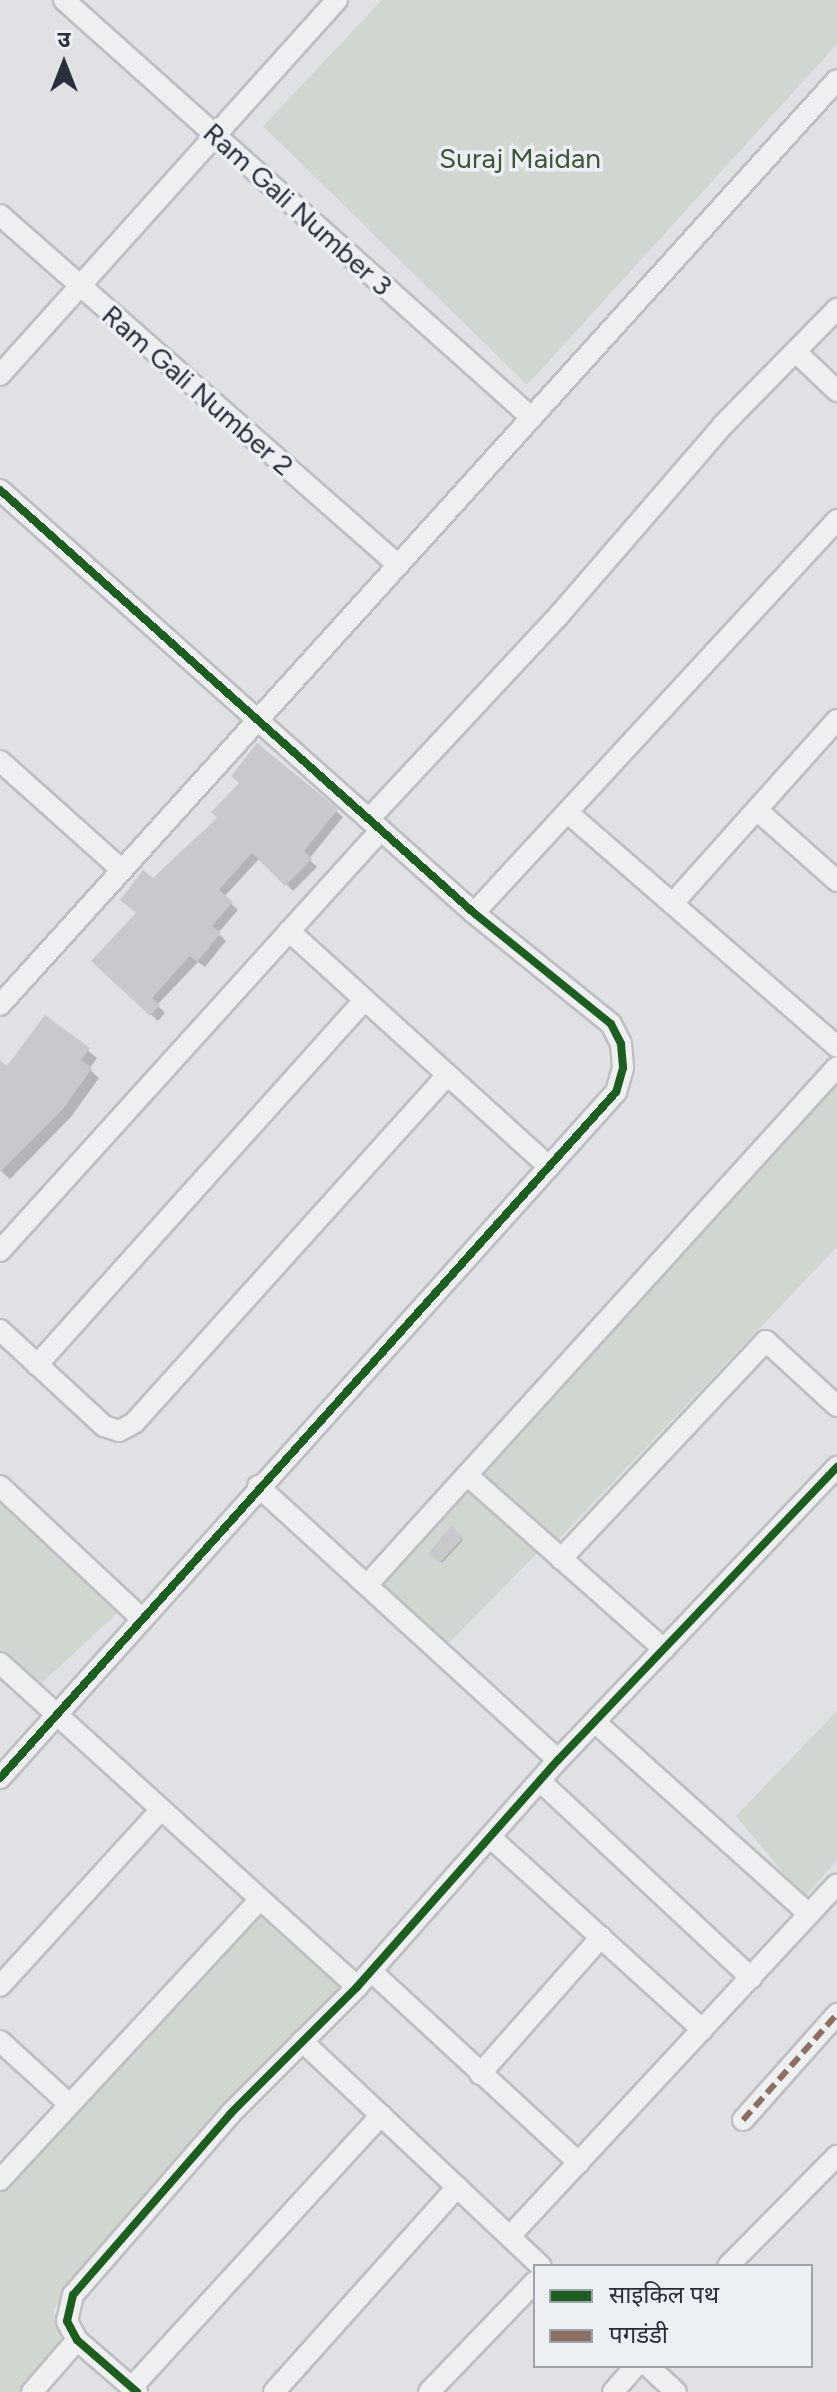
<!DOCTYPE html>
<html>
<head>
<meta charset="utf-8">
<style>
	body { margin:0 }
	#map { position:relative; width:837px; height:2392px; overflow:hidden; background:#dfe1e4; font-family:Figtree,"Noto Sans Devanagari",sans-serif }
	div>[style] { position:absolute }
	.green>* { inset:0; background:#d0d7d0 }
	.shadow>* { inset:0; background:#0003 }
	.building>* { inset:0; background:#c7c9cc }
	.roads { filter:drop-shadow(2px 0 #bdbfc2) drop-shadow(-2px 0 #bdbfc2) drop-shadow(0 2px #bdbfc2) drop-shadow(0 -2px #bdbfc2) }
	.street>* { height:20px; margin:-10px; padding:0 10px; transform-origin:10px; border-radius:10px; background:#eeeff0 }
	.quiet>* { height:6px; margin-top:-3px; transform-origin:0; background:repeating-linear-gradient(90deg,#8d6e63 0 12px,transparent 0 18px) }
	.cycleway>* { height:8px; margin:-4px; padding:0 4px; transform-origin:4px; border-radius:4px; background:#1b5e20 }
	span { translate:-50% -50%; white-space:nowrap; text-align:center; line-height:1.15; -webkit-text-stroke:7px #eceff3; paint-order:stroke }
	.park-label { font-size:28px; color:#3d5536 }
	.street-label { font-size:28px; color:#282f3b }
	.legend { position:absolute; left:533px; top:2264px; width:280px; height:104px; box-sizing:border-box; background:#eceff3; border:2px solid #9ea2a9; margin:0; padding:10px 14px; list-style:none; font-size:24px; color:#282f3b }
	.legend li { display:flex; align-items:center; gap:16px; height:40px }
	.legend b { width:40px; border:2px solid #9ea2a9 }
	.north { position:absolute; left:24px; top:24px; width:80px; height:80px; -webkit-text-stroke:6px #eceff3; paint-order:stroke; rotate:0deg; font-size:22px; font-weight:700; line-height:32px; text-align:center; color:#282f3b }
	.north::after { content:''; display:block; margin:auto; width:28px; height:36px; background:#282f3b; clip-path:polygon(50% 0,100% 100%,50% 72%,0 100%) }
</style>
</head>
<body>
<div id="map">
	<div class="green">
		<div style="clip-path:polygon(382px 0,837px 0,837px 44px,527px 385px,263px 126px)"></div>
		<div style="clip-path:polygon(837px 1080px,837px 1247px,554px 1544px,541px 1549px,445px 1647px,381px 1583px)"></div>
		<div style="clip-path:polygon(0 1500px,126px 1605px,31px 1693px,0 1659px)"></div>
		<div style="clip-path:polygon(837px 1711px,837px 1860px,804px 1898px,736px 1816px)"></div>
		<div style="clip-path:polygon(255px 1911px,344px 1989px,228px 2104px,53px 2310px,75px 2341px,20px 2392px,0 2392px,0 2188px)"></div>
	</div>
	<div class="shadow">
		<div style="clip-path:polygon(336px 811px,343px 817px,309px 859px,317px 867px,293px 891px,260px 858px,224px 897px,238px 910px,218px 933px,226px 941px,205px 967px,198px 962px,157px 1005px,165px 1013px,158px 1021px,94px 961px,138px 914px,153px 881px)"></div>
		<div style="clip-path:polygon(46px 1018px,97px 1058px,89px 1069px,99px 1078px,71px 1117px,10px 1179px,0 1170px,0 1062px,7px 1069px)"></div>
		<div style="clip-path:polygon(451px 1529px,463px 1540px,442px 1563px,431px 1554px)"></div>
	</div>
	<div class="building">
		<div style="clip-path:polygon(257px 743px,338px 809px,304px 851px,312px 859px,285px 886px,252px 853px,219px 890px,233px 902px,212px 926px,221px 933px,197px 962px,190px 956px,152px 998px,160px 1005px,150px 1016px,91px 961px,136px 913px,120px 900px,143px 870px,153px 878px,217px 818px,211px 812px,239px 783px,231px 776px)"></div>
		<div style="clip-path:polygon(45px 1015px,90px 1048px,81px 1060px,92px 1068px,63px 1109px,0 1172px,0 1060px,7px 1066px)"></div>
		<div style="clip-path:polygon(451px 1526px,463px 1538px,440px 1563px,428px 1554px)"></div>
	</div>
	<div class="roads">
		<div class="street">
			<div style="left:64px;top:0;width:627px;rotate:41.77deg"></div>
			<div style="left:0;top:215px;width:529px;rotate:41.32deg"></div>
			<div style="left:796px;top:352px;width:57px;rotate:43.6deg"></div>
			<div style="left:0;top:375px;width:504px;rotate:-48.06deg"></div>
			<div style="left:0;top:490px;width:635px;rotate:41.75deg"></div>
			<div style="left:474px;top:913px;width:176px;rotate:39deg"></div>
			<div style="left:611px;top:1024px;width:22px;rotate:63deg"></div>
			<div style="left:621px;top:1044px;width:24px;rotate:85deg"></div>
			<div style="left:623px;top:1068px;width:25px;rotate:106deg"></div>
			<div style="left:616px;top:1092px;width:922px;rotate:131.92deg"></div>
			<div style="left:0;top:761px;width:164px;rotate:41.8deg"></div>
			<div style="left:757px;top:810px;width:107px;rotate:41.6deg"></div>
			<div style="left:567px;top:812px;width:358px;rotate:41deg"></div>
			<div style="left:369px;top:819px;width:280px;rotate:-47deg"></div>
			<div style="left:560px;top:614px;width:250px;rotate:-49.2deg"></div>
			<div style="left:723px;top:425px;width:163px;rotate:-45.5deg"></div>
			<div style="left:674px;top:902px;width:244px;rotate:-48.2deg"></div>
			<div style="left:474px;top:913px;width:535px;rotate:-47.27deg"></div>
			<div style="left:289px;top:931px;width:351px;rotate:42.2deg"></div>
			<div style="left:0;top:1005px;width:1247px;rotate:-47.86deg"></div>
			<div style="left:0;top:1251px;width:568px;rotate:-47.86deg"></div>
			<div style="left:0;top:1330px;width:142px;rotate:42.7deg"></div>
			<div style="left:104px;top:1426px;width:16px;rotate:18deg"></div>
			<div style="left:119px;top:1431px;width:17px;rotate:-28deg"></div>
			<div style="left:134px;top:1423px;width:468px;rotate:-48deg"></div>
			<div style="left:37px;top:1365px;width:490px;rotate:-48.1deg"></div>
			<div style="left:467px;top:1475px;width:263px;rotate:41.5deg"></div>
			<div style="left:0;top:1486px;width:193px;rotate:43.1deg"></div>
			<div style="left:258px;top:1486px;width:406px;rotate:42.4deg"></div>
			<div style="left:561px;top:1559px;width:299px;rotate:-46.8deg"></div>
			<div style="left:766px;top:1341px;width:96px;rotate:42.5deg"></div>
			<div style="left:367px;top:1585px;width:699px;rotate:-47.78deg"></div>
			<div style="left:0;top:1663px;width:482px;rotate:42.2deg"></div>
			<div style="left:595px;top:1722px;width:288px;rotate:41.9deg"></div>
			<div style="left:540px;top:1781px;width:289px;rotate:43deg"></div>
			<div style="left:490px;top:1837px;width:287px;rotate:42.2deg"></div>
			<div style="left:371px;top:1971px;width:283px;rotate:42.7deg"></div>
			<div style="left:0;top:1986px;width:237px;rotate:-47.6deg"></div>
			<div style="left:0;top:2041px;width:93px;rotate:42.4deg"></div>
			<div style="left:302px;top:2041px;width:328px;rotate:43.3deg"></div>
			<div style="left:480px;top:2074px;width:183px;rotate:-48.5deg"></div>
			<div style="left:743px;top:2120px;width:142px;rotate:-48.4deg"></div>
			<div style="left:0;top:2180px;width:380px;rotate:-47.2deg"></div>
			<div style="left:510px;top:2236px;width:480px;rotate:-47.1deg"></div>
			<div style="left:728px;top:2266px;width:155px;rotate:-45.3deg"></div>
			<div style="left:648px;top:2366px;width:38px;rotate:43deg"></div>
			<div style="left:132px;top:2387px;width:369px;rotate:-47.5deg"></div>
			<div style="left:32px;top:2392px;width:69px;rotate:-49.1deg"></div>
			<div style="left:137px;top:2392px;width:79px;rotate:-139.1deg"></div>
			<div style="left:77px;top:2340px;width:21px;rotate:-118deg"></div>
			<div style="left:67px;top:2321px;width:27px;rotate:-77deg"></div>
			<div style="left:73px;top:2295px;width:241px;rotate:-49deg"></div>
			<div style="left:231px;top:2113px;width:178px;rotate:-45deg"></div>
			<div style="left:357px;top:1987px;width:303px;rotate:-48.5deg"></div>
			<div style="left:558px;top:1760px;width:405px;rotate:-46.4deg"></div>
			<div style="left:274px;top:2392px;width:275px;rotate:-48.2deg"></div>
			<div style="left:429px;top:2392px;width:153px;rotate:-46.1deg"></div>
			<div style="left:613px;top:2392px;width:35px;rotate:-49deg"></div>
		</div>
	</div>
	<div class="quiet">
		<div style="left:743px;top:2120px;width:142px;rotate:-48.4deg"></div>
	</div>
	<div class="cycleway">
		<div style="left:0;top:490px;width:635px;rotate:41.75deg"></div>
		<div style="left:474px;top:913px;width:176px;rotate:39deg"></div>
		<div style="left:611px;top:1024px;width:22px;rotate:63deg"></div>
		<div style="left:621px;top:1044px;width:24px;rotate:85deg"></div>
		<div style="left:623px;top:1068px;width:25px;rotate:106deg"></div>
		<div style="left:616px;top:1092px;width:922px;rotate:131.92deg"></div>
		<div style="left:137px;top:2392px;width:79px;rotate:-139.1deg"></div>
		<div style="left:77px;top:2340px;width:21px;rotate:-118deg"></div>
		<div style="left:67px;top:2321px;width:27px;rotate:-77deg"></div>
		<div style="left:73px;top:2295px;width:241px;rotate:-49deg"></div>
		<div style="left:231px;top:2113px;width:178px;rotate:-45deg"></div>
		<div style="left:357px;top:1987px;width:303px;rotate:-48.5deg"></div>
		<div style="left:558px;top:1760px;width:405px;rotate:-46.4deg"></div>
	</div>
	<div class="park-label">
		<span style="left:520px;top:158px">Suraj Maidan</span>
	</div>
	<div class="street-label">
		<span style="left:298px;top:209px;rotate:42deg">Ram Gali Number 3</span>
		<span style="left:198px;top:390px;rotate:41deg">Ram Gali Number 2</span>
	</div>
	<ul class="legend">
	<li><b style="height:10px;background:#1b5e20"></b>साइकिल पथ</li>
	<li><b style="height:10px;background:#8d6e63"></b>पगडंडी</li>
	</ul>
	<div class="north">उ</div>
</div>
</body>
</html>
